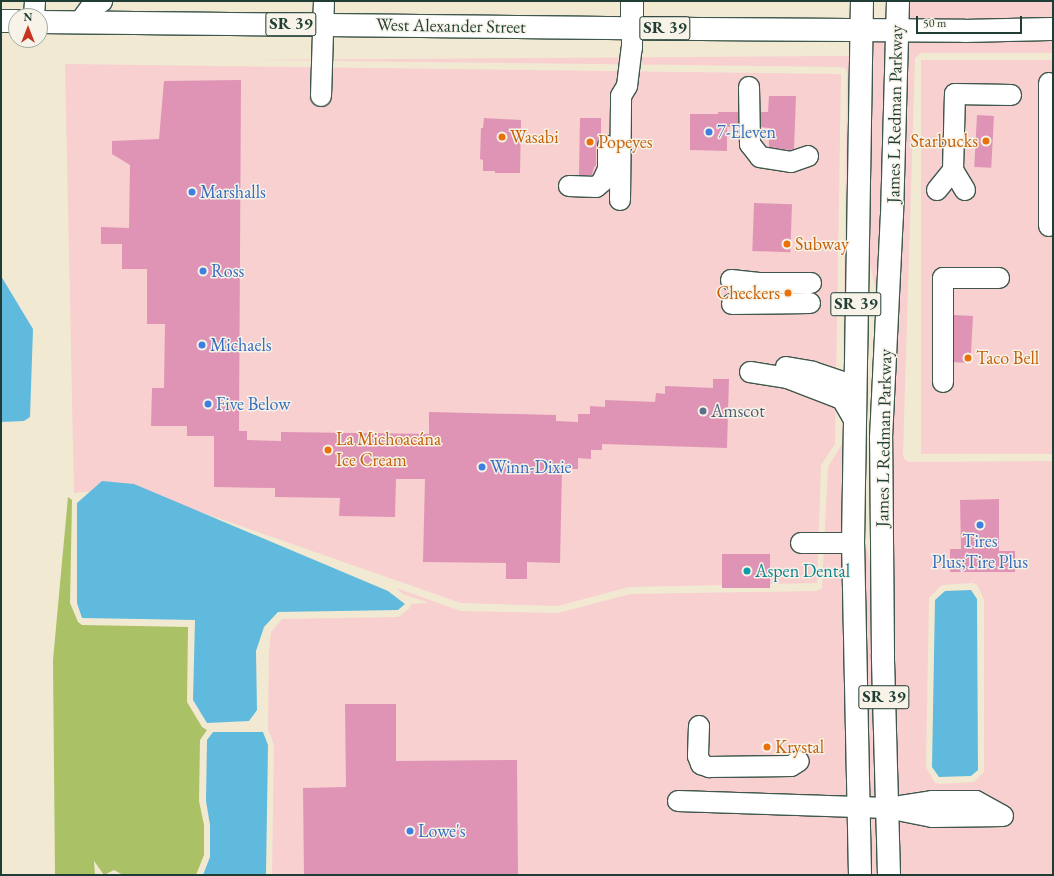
<!DOCTYPE html>
<html>
<head>
<meta charset="utf-8">
<style>
	body { margin:0 }
	#map { position:relative; width:1054px; height:876px; overflow:hidden; background:#f2e9d3; font-family:"EB Garamond",serif }
	div>[style] { position:absolute }
	.built>* { inset:0; background:#f7d0cf; transform-origin:0 0 }
	.green>* { inset:0; background:#aac166 }
	.water>* { inset:0; background:#60badd }
	.building>* { inset:0; background:#df94b5; transform-origin:0 0 }
	.roads { filter:drop-shadow(1px 0 #3f574c) drop-shadow(-1px 0 #3f574c) drop-shadow(0 1px #3f574c) drop-shadow(0 -1px #3f574c) }
	.minor>* { height:20px; margin:-10px; padding:0 10px; transform-origin:10px; border-radius:10px; background:#fff }
	.major>* { height:22px; margin:-11px; padding:0 11px; transform-origin:11px; border-radius:11px; background:#fff }
	.dots>* { width:11px; height:11px; translate:-50% -50%; box-sizing:border-box; border:2px solid #f7f3e8; border-radius:50% }
	span { translate:-50% -50%; white-space:nowrap; text-align:center; line-height:1.15; -webkit-text-stroke:3px #f7f3e8; paint-order:stroke }
	.shield-label span { padding:1px 3px; background:#f7f3e8; border:1px solid; border-radius:3px; -webkit-text-stroke-width:0 }
	.shield-label { font-size:17px; color:#1f3d34; font-weight:700 }
	.street-label { font-size:18px; color:#1f3d34 }
	.shop-label { font-size:18px; color:#366cbe }
	.left { translate:0 -50%; text-align:left }
	.food-label { font-size:18px; color:#c56008 }
	.right { translate:-100% -50%; text-align:right }
	.service-label { font-size:18px; color:#4e5e75 }
	.culture-label { font-size:18px; color:#0d838f }
	.frame { position:absolute; inset:0; border:2px solid #1f3d34; pointer-events:none }
	.north { position:absolute; left:8px; top:8px; width:40px; height:40px; box-sizing:border-box; background:#f7f3e8; border:1px solid #a1aaa0; border-radius:50%; rotate:0deg; font-size:11px; font-weight:700; line-height:16px; text-align:center; color:#1f3d34 }
	.north::after { content:''; display:block; margin:auto; width:14px; height:18px; background:#c8321e; clip-path:polygon(50% 0,100% 100%,50% 72%,0 100%) }
	.scale { position:absolute; left:916px; top:16px; width:106px; height:18px; box-sizing:border-box; border:2px solid #1f3d34; border-top:0; padding-left:5px; font-size:12px; line-height:14px; white-space:nowrap; color:#1f3d34; -webkit-text-stroke:3px #f7f3e8; paint-order:stroke }
</style>
</head>
<body>
<div id="map">
	<div class="built">
		<div style="left:905px;top:1px;width:148px;height:21px"></div>
		<div style="clip-path:polygon(869px 38px,889px 39px,875px 363px,875px 287px,871px 268px,864px 253px)"></div>
		<div style="clip-path:polygon(evenodd,904px 39px,1053px 39px,1053px 53px,921px 53px,915px 58px,903px 454px,904px 459px,909px 462px,1053px 461px,1053px 875px,896px 875px,888px 489px,904px 39px,973px 583px,977px 585px,984px 599px,984px 772px,974px 782px,939px 784px,935px 783px,926px 767px,929px 598px,942px 585px,973px 583px)"></div>
		<div style="clip-path:polygon(853px 56px,853px 875px,272px 875px,274px 745px,268px 729px,269px 650px,271px 632px,282px 619px,398px 617px,409px 609px,411px 604px,429px 603px,403px 594px,396px 588px,461px 611px,558px 613px,630px 594px,817px 591px,822px 588px,828px 467px,842px 444px,847px 72px,845px 68px,841px 67px,246px 60px)"></div>
		<div style="left:921px;top:60px;width:132px;height:394px"></div>
		<div style="clip-path:polygon(65px 64px,841px 74px,835px 444px,821px 465px,817px 583px,629px 587px,558px 606px,461px 603px,129px 487px,74px 493px)"></div>
		<div style="clip-path:polygon(862px 529px,876px 588px,882px 875px,868px 875px)"></div>
	</div>
	<div class="green">
		<div style="clip-path:polygon(68px 497px,72px 500px,70px 603px,78px 622px,82px 625px,188px 627px,187px 702px,202px 727px,207px 730px,200px 740px,199px 801px,204px 825px,204px 855px,196px 875px,123px 875px,114px 870px,104px 875px,94px 861px,95px 875px,55px 875px,53px 660px)"></div>
	</div>
	<div class="water">
		<div style="clip-path:polygon(1px 276px,33px 329px,30px 417px,24px 421px,1px 422px)"></div>
		<div style="clip-path:polygon(102px 481px,134px 484px,388px 591px,405px 604px,398px 610px,278px 612px,264px 627px,256px 651px,257px 710px,249px 721px,207px 723px,193px 700px,195px 620px,82px 618px,77px 603px,77px 503px)"></div>
		<div style="clip-path:polygon(971px 590px,977px 599px,978px 770px,971px 776px,939px 777px,932px 767px,935px 600px,945px 591px)"></div>
		<div style="clip-path:polygon(213px 732px,263px 732px,268px 745px,266px 875px,203px 875px,210px 857px,210px 825px,206px 801px,207px 740px)"></div>
	</div>
	<div class="building">
		<div style="clip-path:polygon(241px 80px,239px 431px,247px 431px,247px 440px,281px 441px,281px 432px,429px 434px,429px 412px,556px 415px,556px 421px,578px 422px,578px 414px,590px 414px,590px 406px,605px 407px,605px 400px,655px 402px,656px 393px,665px 394px,665px 386px,713px 388px,713px 379px,729px 379px,727px 448px,602px 444px,602px 450px,591px 450px,591px 459px,578px 458px,578px 469px,562px 469px,560px 563px,527px 562px,527px 579px,506px 579px,506px 563px,423px 562px,425px 479px,396px 479px,395px 517px,339px 516px,340px 498px,275px 497px,275px 488px,214px 487px,214px 436px,187px 436px,187px 426px,151px 426px,152px 388px,164px 388px,165px 324px,147px 324px,147px 269px,122px 269px,122px 244px,101px 244px,101px 227px,129px 228px,130px 165px,112px 154px,112px 141px,159px 139px,164px 81px)"></div>
		<div style="clip-path:polygon(769px 96px,796px 96px,794px 149px,790px 150px,769px 147px,769px 128px,761px 127px,761px 112px,768px 112px)"></div>
		<div style="clip-path:polygon(718px 112px,738px 112px,738px 127px,727px 127px,727px 151px,690px 150px,690px 114px,718px 114px)"></div>
		<div style="left:977px;top:115px;width:17px;height:52px;rotate:3deg"></div>
		<div style="clip-path:polygon(484px 118px,521px 120px,520px 173px,495px 173px,495px 171px,483px 171px,483px 160px,480px 159px,481px 128px,483px 128px)"></div>
		<div style="clip-path:polygon(580px 118px,601px 118px,601px 137px,596px 146px,596px 166px,594px 167px,592px 175px,579px 175px)"></div>
		<div style="left:754px;top:203px;width:38px;height:48px;rotate:2deg"></div>
		<div style="left:954px;top:315px;width:19px;height:47px;rotate:3deg"></div>
		<div style="clip-path:polygon(999px 499px,999px 551px,1015px 551px,1015px 572px,950px 572px,950px 549px,961px 549px,960px 500px)"></div>
		<div style="left:722px;top:554px;width:48px;height:34px"></div>
		<div style="clip-path:polygon(345px 704px,396px 704px,396px 761px,517px 760px,518px 875px,304px 875px,303px 788px,346px 787px)"></div>
	</div>
	<div class="roads">
		<div class="minor">
			<div style="left:34px;top:16px;width:15px;rotate:-86deg"></div>
			<div style="left:1049px;top:83px;width:143px;rotate:90deg"></div>
			<div style="left:749px;top:87px;width:57px;rotate:89deg"></div>
			<div style="left:750px;top:144px;width:16px;rotate:52deg"></div>
			<div style="left:760px;top:157px;width:31px;rotate:9deg"></div>
			<div style="left:791px;top:162px;width:18px;rotate:-19deg"></div>
			<div style="left:321px;top:96px;width:95px;rotate:-88.2deg"></div>
			<div style="left:569px;top:186px;width:27px;rotate:2deg"></div>
			<div style="left:596px;top:187px;width:8px;rotate:-40deg"></div>
			<div style="left:602px;top:182px;width:14px;rotate:-65deg"></div>
			<div style="left:608px;top:169px;width:23px;rotate:-90deg"></div>
			<div style="left:937px;top:190px;width:26px;rotate:-51deg"></div>
			<div style="left:965px;top:190px;width:23px;rotate:-121deg"></div>
			<div style="left:953px;top:170px;width:76px;rotate:-88.5deg"></div>
			<div style="left:955px;top:94px;width:56px;rotate:1deg"></div>
			<div style="left:620px;top:200px;width:104px;rotate:-89.4deg"></div>
			<div style="left:621px;top:96px;width:12px;rotate:-59deg"></div>
			<div style="left:627px;top:86px;width:38px;rotate:-83deg"></div>
			<div style="left:632px;top:48px;width:20px;rotate:-90deg"></div>
			<div style="left:731px;top:280px;width:28px;rotate:6deg"></div>
			<div style="left:759px;top:283px;width:52px"></div>
			<div style="left:732px;top:304px;width:78px;rotate:-0.7deg"></div>
			<div style="left:786px;top:367px;width:27px;rotate:10deg"></div>
			<div style="left:813px;top:372px;width:44px;rotate:18.4deg"></div>
			<div style="left:750px;top:372px;width:37px;rotate:9deg"></div>
			<div style="left:787px;top:378px;width:59px;rotate:20.9deg"></div>
			<div style="left:842px;top:399px;width:24px;rotate:60deg"></div>
			<div style="left:943px;top:382px;width:104px;rotate:-90deg"></div>
			<div style="left:943px;top:278px;width:56px"></div>
			<div style="left:801px;top:543px;width:52px"></div>
			<div style="left:699px;top:726px;width:30px;rotate:92deg"></div>
			<div style="left:698px;top:756px;width:9px;rotate:69deg"></div>
			<div style="left:701px;top:764px;width:9px;rotate:21deg"></div>
			<div style="left:709px;top:767px;width:82px;rotate:-0.7deg"></div>
			<div style="left:791px;top:766px;width:9px;rotate:-32deg"></div>
			<div style="left:678px;top:801px;width:209px;rotate:1.9deg"></div>
			<div style="left:887px;top:808px;width:46px;rotate:11.3deg"></div>
			<div style="left:932px;top:817px;width:71px;rotate:-0.8deg"></div>
			<div style="left:901px;top:806px;width:31px;rotate:-9deg"></div>
			<div style="left:932px;top:801px;width:44px"></div>
			<div style="left:976px;top:801px;width:29px;rotate:29deg"></div>
		</div>
		<div class="major">
			<div style="left:632px;top:1px;width:27px;rotate:90deg"></div>
			<div style="left:1px;top:21px;width:15px"></div>
			<div style="left:40px;top:22px;width:659px;rotate:0.61deg"></div>
			<div style="left:699px;top:29px;width:265px;rotate:0.4deg"></div>
			<div style="left:964px;top:31px;width:89px;rotate:-1.3deg"></div>
			<div style="left:81px;top:22px;width:19px;rotate:-54deg"></div>
			<div style="left:92px;top:7px;width:11px;rotate:-34deg"></div>
			<div style="left:860px;top:875px;width:332px;rotate:-91.2deg"></div>
			<div style="left:853px;top:543px;width:542px;rotate:-89.05deg"></div>
			<div style="left:889px;top:875px;width:220px;rotate:-91.6deg"></div>
			<div style="left:883px;top:655px;width:217px;rotate:-90.5deg"></div>
			<div style="left:881px;top:438px;width:222px;rotate:-87.2deg"></div>
			<div style="left:892px;top:216px;width:215px;rotate:-88.4deg"></div>
		</div>
	</div>
	<div class="dots">
		<div style="left:709px;top:132px;background:#3f7fe0"></div>
		<div style="left:502px;top:137px;background:#e8710a"></div>
		<div style="left:986px;top:141px;background:#e8710a"></div>
		<div style="left:590px;top:142px;background:#e8710a"></div>
		<div style="left:192px;top:192px;background:#3f7fe0"></div>
		<div style="left:787px;top:244px;background:#e8710a"></div>
		<div style="left:203px;top:271px;background:#3f7fe0"></div>
		<div style="left:788px;top:293px;background:#e8710a"></div>
		<div style="left:202px;top:345px;background:#3f7fe0"></div>
		<div style="left:968px;top:358px;background:#e8710a"></div>
		<div style="left:208px;top:404px;background:#3f7fe0"></div>
		<div style="left:703px;top:411px;background:#5c6f8a"></div>
		<div style="left:328px;top:450px;background:#e8710a"></div>
		<div style="left:482px;top:467px;background:#3f7fe0"></div>
		<div style="left:980px;top:525px;background:#3f7fe0"></div>
		<div style="left:747px;top:571px;background:#0f9aa8"></div>
		<div style="left:767px;top:747px;background:#e8710a"></div>
		<div style="left:410px;top:831px;background:#3f7fe0"></div>
	</div>
	<div class="shield-label">
		<span style="left:291px;top:24px">SR 39</span>
		<span style="left:665px;top:28px">SR 39</span>
		<span style="left:856px;top:304px">SR 39</span>
		<span style="left:884px;top:697px">SR 39</span>
	</div>
	<div class="street-label">
		<span style="left:451px;top:26px;rotate:1deg">West Alexander Street</span>
		<span style="left:895px;top:114px;rotate:-89deg">James L Redman Parkway</span>
		<span style="left:884px;top:438px;rotate:-89deg">James L Redman Parkway</span>
	</div>
	<div class="shop-label">
		<span class="left" style="left:717px;top:132px">7-Eleven</span>
		<span class="left" style="left:200px;top:192px">Marshalls</span>
		<span class="left" style="left:211px;top:271px">Ross</span>
		<span class="left" style="left:210px;top:345px">Michaels</span>
		<span class="left" style="left:216px;top:404px">Five Below</span>
		<span class="left" style="left:490px;top:467px">Winn-Dixie</span>
		<span style="left:980px;top:552px">Tires<br>Plus;Tire Plus</span>
		<span class="left" style="left:418px;top:831px">Lowe's</span>
	</div>
	<div class="food-label">
		<span class="left" style="left:510px;top:137px">Wasabi</span>
		<span class="right" style="left:978px;top:141px">Starbucks</span>
		<span class="left" style="left:598px;top:142px">Popeyes</span>
		<span class="left" style="left:795px;top:244px">Subway</span>
		<span class="right" style="left:780px;top:293px">Checkers</span>
		<span class="left" style="left:976px;top:358px">Taco Bell</span>
		<span class="left" style="left:336px;top:450px">La Michoacána<br>Ice Cream</span>
		<span class="left" style="left:775px;top:747px">Krystal</span>
	</div>
	<div class="service-label">
		<span class="left" style="left:711px;top:411px">Amscot</span>
	</div>
	<div class="culture-label">
		<span class="left" style="left:755px;top:571px">Aspen Dental</span>
	</div>
	<div class="frame"></div>
	<div class="north">N</div>
	<div class="scale">50 m</div>
</div>
</body>
</html>
